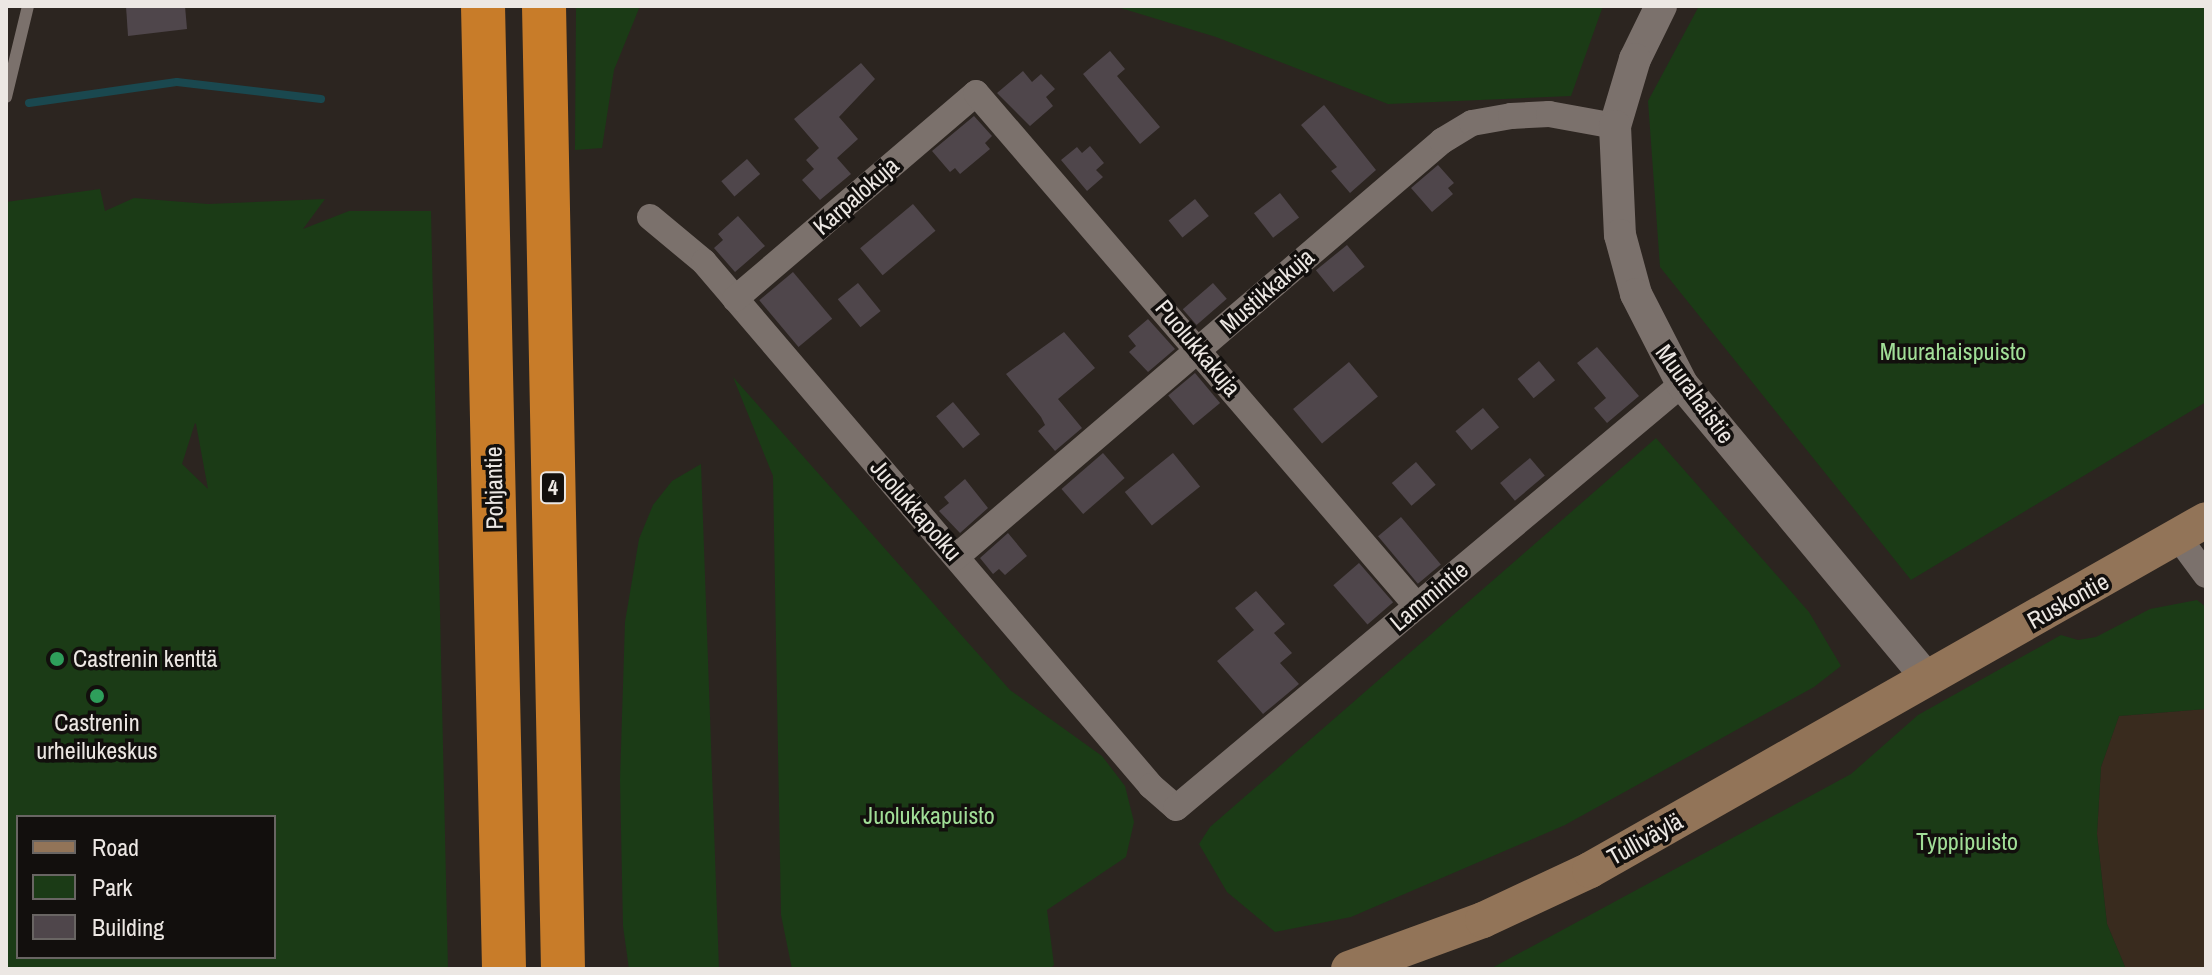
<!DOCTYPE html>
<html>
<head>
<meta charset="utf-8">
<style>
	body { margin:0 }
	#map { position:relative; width:2212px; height:975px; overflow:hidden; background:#2c2520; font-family:"Archivo Narrow",sans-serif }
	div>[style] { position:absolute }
	.commercial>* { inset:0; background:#392b1e }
	.green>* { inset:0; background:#1b3b16 }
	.stream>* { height:8px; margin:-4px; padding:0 4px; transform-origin:4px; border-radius:4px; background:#1a484f }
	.building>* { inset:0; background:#4f464b; transform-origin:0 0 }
	.service>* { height:12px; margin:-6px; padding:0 6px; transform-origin:6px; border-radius:6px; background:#7b716c }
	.minor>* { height:26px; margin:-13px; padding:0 13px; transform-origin:13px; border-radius:13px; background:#7b716c }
	.tertiary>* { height:32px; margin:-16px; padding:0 16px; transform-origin:16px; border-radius:16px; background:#7b716c }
	.secondary>* { height:36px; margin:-18px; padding:0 18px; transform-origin:18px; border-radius:18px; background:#927458 }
	.motorway>* { height:44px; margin:-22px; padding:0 22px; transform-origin:22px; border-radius:22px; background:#c87c29 }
	.dots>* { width:22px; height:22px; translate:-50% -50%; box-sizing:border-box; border:4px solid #120f0d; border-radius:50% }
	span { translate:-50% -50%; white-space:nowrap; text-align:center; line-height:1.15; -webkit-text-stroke:7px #120f0d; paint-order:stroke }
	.shield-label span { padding:2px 6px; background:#120f0d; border:2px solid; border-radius:6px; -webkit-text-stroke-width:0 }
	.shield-label { font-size:22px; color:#ece7e3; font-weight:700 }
	.street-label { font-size:24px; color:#ece7e3 }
	.park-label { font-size:24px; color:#a1de97 }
	.poi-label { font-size:24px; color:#ece7e3 }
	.left { translate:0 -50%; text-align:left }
	.frame { position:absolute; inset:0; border:8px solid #ece7e3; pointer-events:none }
	.legend { position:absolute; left:16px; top:815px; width:260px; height:144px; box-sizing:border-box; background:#120f0d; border:2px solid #696563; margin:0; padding:10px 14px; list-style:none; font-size:24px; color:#ece7e3 }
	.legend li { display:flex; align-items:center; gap:16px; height:40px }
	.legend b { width:40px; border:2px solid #696563 }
</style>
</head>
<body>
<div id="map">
	<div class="commercial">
		<div style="clip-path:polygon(2206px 709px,2206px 969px,2126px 969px,2107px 924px,2097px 834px,2101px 767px,2119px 716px)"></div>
	</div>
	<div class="green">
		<div style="clip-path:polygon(576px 6px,640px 6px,614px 70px,602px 148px,575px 150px)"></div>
		<div style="clip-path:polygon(1114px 6px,1603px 6px,1571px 96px,1388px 104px,1216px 37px)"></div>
		<div style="clip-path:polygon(1699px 6px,2206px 6px,2206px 402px,1911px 580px,1660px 267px,1648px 101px)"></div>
		<div style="clip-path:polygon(evenodd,100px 189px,105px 211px,134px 198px,208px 204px,325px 199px,303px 229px,349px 211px,431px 211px,448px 969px,6px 969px,6px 202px,100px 189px,195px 423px,196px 424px,208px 489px,182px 464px,195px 423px,100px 189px,274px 817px,274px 957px,18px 957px,18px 817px,274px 817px)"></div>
		<div style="clip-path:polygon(733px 377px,1010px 690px,1102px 756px,1125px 786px,1134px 822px,1126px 857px,1047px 910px,1054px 965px,1050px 969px,792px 969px,781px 915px,773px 476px)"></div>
		<div style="clip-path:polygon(1656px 438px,1809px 612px,1841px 666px,1814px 687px,1565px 825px,1351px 917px,1275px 932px,1227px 892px,1199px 844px,1210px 827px)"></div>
		<div style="clip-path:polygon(701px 464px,719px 969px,629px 969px,623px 926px,620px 780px,625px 622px,639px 539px,653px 505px,672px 481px)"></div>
		<div style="clip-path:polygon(2197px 600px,2206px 607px,2206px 709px,2119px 716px,2101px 767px,2097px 834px,2107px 924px,2126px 969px,1490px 969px,1851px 774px,1918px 715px,2061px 635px,2078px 640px,2096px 637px,2150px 609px)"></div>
	</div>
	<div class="stream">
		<div style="left:29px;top:103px;width:149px;rotate:-8.1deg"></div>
		<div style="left:177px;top:82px;width:145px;rotate:6.7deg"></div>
	</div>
	<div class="building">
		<div style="clip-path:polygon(126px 6px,185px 6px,187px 29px,128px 36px)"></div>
		<div style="clip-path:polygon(1110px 51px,1125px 69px,1117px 76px,1160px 127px,1140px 144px,1083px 74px)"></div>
		<div style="clip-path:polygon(861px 63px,875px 79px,839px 117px,858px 139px,837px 158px,851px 174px,820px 200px,802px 180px,814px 169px,806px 160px,819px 148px,794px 119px)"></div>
		<div style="clip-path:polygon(1023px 71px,1032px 82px,1041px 74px,1055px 89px,1046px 97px,1053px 106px,1030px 126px,997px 93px)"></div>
		<div style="clip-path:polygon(1324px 105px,1376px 170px,1350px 193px,1331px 171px,1337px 167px,1301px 125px)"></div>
		<div style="clip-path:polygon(974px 116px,992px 136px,985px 143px,990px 149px,960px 174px,955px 168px,950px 172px,932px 151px)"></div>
		<div style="clip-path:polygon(1090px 146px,1104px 163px,1096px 170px,1103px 177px,1087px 191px,1061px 160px,1077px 147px,1082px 153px)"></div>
		<div style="left:747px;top:159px;width:20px;height:34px;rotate:49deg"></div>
		<div style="clip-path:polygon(1438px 165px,1454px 183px,1448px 188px,1453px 194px,1432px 212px,1411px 188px)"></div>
		<div style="left:1280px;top:193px;width:31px;height:33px;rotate:52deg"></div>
		<div style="left:1195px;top:199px;width:22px;height:34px;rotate:51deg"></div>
		<div style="left:913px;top:204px;width:35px;height:69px;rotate:50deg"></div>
		<div style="clip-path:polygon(738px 216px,765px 246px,735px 272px,714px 248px,723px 240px,718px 234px)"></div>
		<div style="left:1347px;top:245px;width:28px;height:40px;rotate:51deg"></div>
		<div style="left:793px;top:272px;width:61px;height:44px;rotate:50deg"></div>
		<div style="left:858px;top:283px;width:36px;height:26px;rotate:51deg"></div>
		<div style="left:1213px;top:283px;width:21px;height:40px;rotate:49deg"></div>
		<div style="clip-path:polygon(1148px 319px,1175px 349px,1148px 372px,1129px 352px,1136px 346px,1128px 336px)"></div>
		<div style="clip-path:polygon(1064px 332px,1095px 368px,1058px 399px,1082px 428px,1055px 451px,1038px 431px,1045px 425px,1041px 417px,1006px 374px)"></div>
		<div style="clip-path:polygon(1597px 347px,1639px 396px,1607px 423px,1594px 408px,1606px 398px,1577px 363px)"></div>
		<div style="left:1539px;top:361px;width:25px;height:28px;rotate:50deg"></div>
		<div style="left:1349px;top:362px;width:45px;height:73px;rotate:50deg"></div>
		<div style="left:1195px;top:373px;width:39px;height:35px;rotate:50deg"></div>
		<div style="left:953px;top:402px;width:42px;height:22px;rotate:50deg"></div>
		<div style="left:1483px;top:408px;width:25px;height:36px;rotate:50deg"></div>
		<div style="left:1103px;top:453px;width:33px;height:55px;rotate:49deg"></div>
		<div style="left:1173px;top:453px;width:43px;height:62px;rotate:51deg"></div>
		<div style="left:1530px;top:458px;width:23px;height:39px;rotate:50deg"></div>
		<div style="left:1416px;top:462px;width:30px;height:32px;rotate:49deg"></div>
		<div style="clip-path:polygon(965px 479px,988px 508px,960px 533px,939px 511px,949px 503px,944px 497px)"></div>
		<div style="left:1401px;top:517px;width:62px;height:30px;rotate:50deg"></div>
		<div style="clip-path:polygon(1008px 533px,1027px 556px,1005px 575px,999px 569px,993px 574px,980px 558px)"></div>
		<div style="left:1359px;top:563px;width:52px;height:34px;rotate:49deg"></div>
		<div style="clip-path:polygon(1256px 591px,1285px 624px,1274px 633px,1292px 653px,1280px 663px,1299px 684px,1263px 714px,1217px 661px,1254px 630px,1235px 608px)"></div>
	</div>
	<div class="service">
		<div style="left:6px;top:97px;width:94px;rotate:-76.4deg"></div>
	</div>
	<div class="minor">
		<div style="left:650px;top:217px;width:70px;rotate:39.8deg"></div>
		<div style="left:704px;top:262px;width:689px;rotate:49.53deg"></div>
		<div style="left:1151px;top:786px;width:33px;rotate:41deg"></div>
		<div style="left:1176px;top:808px;width:660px;rotate:-39.96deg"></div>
		<div style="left:735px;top:299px;width:317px;rotate:-40.5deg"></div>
		<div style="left:976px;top:93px;width:676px;rotate:49.32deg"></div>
		<div style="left:2178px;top:537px;width:47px;rotate:53.6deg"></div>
		<div style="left:956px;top:557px;width:640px;rotate:-40.56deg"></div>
		<div style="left:1442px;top:141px;width:35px;rotate:-31deg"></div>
		<div style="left:1472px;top:123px;width:40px;rotate:-10deg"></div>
		<div style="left:1511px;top:116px;width:38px;rotate:-3deg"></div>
		<div style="left:1549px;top:114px;width:67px;rotate:10.3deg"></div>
	</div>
	<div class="tertiary">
		<div style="left:1661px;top:6px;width:59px;rotate:116.1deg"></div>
		<div style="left:1635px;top:59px;width:70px;rotate:106.6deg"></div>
		<div style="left:1615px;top:126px;width:109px;rotate:87.4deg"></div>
		<div style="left:1620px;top:235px;width:61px;rotate:74.8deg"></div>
		<div style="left:1636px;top:294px;width:101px;rotate:62.9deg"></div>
		<div style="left:1682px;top:384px;width:384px;rotate:50.2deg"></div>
	</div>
	<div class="secondary">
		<div style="left:1349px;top:969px;width:143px;rotate:-20.1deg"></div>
		<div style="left:1483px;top:920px;width:118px;rotate:-25deg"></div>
		<div style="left:1590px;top:870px;width:708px;rotate:-29.6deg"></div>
	</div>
	<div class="motorway">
		<div style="left:483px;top:6px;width:963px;rotate:88.75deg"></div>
		<div style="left:544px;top:6px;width:963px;rotate:88.87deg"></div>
	</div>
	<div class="dots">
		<div style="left:57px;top:659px;background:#2e9e5b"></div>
		<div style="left:97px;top:696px;background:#2e9e5b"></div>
	</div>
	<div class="shield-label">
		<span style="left:553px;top:488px">4</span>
	</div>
	<div class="street-label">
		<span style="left:856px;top:196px;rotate:-41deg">Karpalokuja</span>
		<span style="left:1267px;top:291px;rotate:-41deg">Mustikkakuja</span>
		<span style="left:1198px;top:348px;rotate:50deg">Puolukkakuja</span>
		<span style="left:1695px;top:394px;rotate:54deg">Muurahaistie</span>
		<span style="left:494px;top:488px;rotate:-91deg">Pohjantie</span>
		<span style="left:916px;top:510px;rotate:49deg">Juolukkapolku</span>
		<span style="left:1429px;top:596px;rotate:-40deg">Lammintie</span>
		<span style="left:2068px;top:601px;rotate:-29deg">Ruskontie</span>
		<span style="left:1645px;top:839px;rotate:-29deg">Tulliväylä</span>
	</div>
	<div class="park-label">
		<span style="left:1953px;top:352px">Muurahaispuisto</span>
		<span style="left:929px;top:816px">Juolukkapuisto</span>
		<span style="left:1967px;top:842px">Typpipuisto</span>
	</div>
	<div class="poi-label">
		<span class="left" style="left:73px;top:659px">Castrenin kenttä</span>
		<span style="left:97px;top:737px">Castrenin<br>urheilukeskus</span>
	</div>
	<div class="frame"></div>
	<ul class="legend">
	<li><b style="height:10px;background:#927458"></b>Road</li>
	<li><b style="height:22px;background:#1b3b16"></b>Park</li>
	<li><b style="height:22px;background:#4f464b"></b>Building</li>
	</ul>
</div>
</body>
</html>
